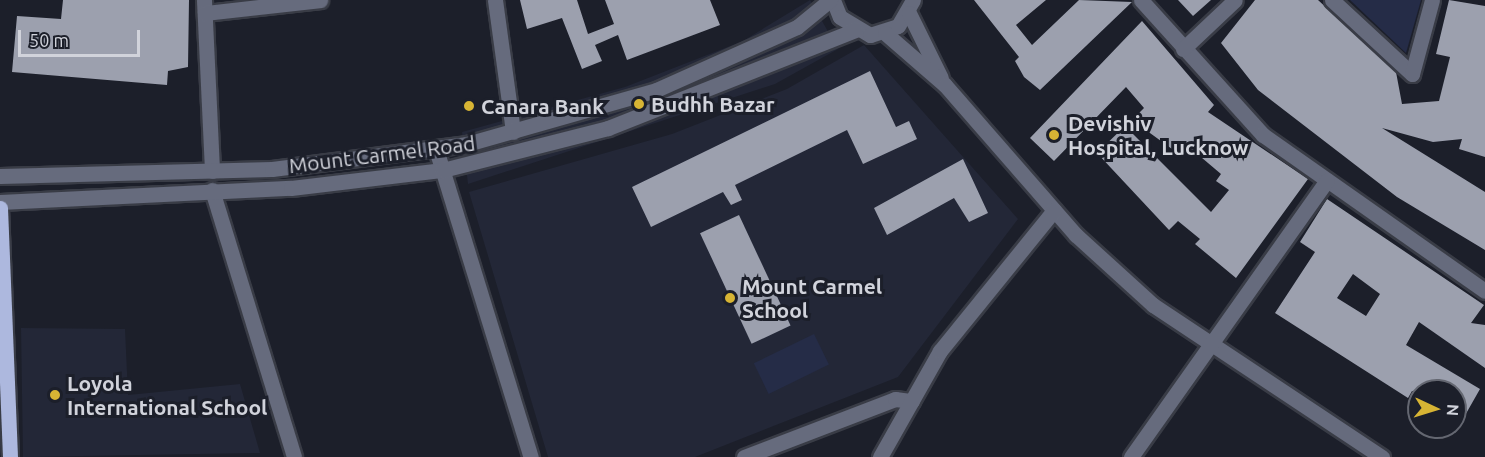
<!DOCTYPE html>
<html>
<head>
<meta charset="utf-8">
<style>
	body { margin:0 }
	#map { position:relative; width:1485px; height:457px; overflow:hidden; background:#1c1f2a; font-family:Ubuntu,sans-serif }
	div>[style] { position:absolute }
	.built>* { inset:0; background:#232737 }
	.green>* { inset:0; background:#252c47; transform-origin:0 0 }
	.building>* { inset:0; background:#9ca0ae; transform-origin:0 0 }
	.roads { filter:drop-shadow(2px 0 #393c46) drop-shadow(-2px 0 #393c46) drop-shadow(0 2px #393c46) drop-shadow(0 -2px #393c46) }
	.minor>* { height:15px; margin:-7.5px; padding:0 7.5px; transform-origin:7.5px; border-radius:7.5px; background:#666b7d }
	.major>* { height:15px; margin:-7.5px; padding:0 7.5px; transform-origin:7.5px; border-radius:7.5px; background:#adb8de }
	.dots>* { width:16px; height:16px; translate:-50% -50%; box-sizing:border-box; border:3px solid #1c1f2a; border-radius:50% }
	span { translate:-50% -50%; white-space:nowrap; text-align:center; line-height:1.15; -webkit-text-stroke:6px #1c1f2a; paint-order:stroke }
	.poi-label { font-size:21px; color:#d1d3db; font-weight:700 }
	.left { translate:0 -50%; text-align:left }
	.street-label { font-size:21px; color:#d1d3db }
	.north { position:absolute; left:1407px; top:379px; width:60px; height:60px; box-sizing:border-box; background:#1c1f2a; border:2px solid #646771; border-radius:50%; rotate:94deg; font-size:16px; font-weight:700; line-height:24px; text-align:center; color:#d1d3db }
	.north::after { content:''; display:block; margin:auto; width:21px; height:27px; background:#d7b434; clip-path:polygon(50% 0,100% 100%,50% 72%,0 100%) }
	.scale { position:absolute; left:18px; top:30px; width:122px; height:27px; box-sizing:border-box; border:3px solid #d1d3db; border-top:0; padding-left:8px; font-size:18px; line-height:21px; white-space:nowrap; color:#d1d3db; -webkit-text-stroke:4px #1c1f2a; paint-order:stroke }
</style>
</head>
<body>
<div id="map">
	<div class="built">
		<div style="clip-path:polygon(810px 0,838px 49px,775px 84px,468px 184px,462px 132px,625px 87px,743px 41px)"></div>
		<div style="clip-path:polygon(864px 45px,1018px 219px,898px 377px,695px 457px,548px 457px,469px 192px,672px 134px,787px 89px)"></div>
		<div style="clip-path:polygon(21px 328px,125px 329px,128px 395px,240px 384px,260px 453px,23px 457px)"></div>
	</div>
	<div class="green">
		<div style="clip-path:polygon(1350px 0,1421px 0,1406px 53px)"></div>
		<div style="left:814px;top:334px;width:34px;height:67px;rotate:64deg"></div>
	</div>
	<div class="building">
		<div style="clip-path:polygon(63px 0,189px 0,188px 67px,168px 71px,167px 85px,12px 72px,17px 16px,61px 19px)"></div>
		<div style="clip-path:polygon(520px 0,577px 0,588px 34px,614px 24px,605px 0,710px 0,720px 25px,627px 60px,618px 35px,595px 45px,602px 61px,582px 69px,562px 18px,527px 29px)"></div>
		<div style="clip-path:polygon(974px 0,1046px 0,1016px 25px,1032px 45px,1079px 0,1132px 2px,1040px 90px,1024px 77px,1015px 61px,1019px 57px)"></div>
		<div style="clip-path:polygon(1178px 0,1211px 0,1193px 16px)"></div>
		<div style="clip-path:polygon(1255px 0,1318px 0,1396px 72px,1402px 104px,1439px 101px,1450px 57px,1436px 54px,1449px 0,1485px 6px,1485px 157px,1459px 149px,1462px 139px,1433px 142px,1382px 128px,1485px 192px,1485px 250px,1397px 197px,1258px 90px,1221px 43px)"></div>
		<div style="clip-path:polygon(1142px 21px,1214px 105px,1208px 112px,1308px 179px,1236px 278px,1195px 244px,1200px 239px,1178px 221px,1169px 230px,1097px 153px,1125px 126px,1211px 212px,1229px 190px,1216px 181px,1221px 174px,1195px 152px,1192px 156px,1178px 143px,1172px 149px,1132px 120px,1144px 108px,1126px 87px,1054px 161px,1030px 138px)"></div>
		<div style="clip-path:polygon(870px 71px,896px 127px,909px 121px,917px 139px,863px 164px,847px 130px,735px 185px,742px 200px,731px 205px,723px 192px,651px 227px,632px 187px)"></div>
		<div style="clip-path:polygon(963px 159px,988px 213px,969px 222px,954px 198px,887px 235px,874px 208px)"></div>
		<div style="clip-path:polygon(evenodd,1327px 199px,1484px 305px,1471px 323px,1485px 325px,1485px 368px,1419px 322px,1406px 345px,1480px 389px,1455px 433px,1455px 391px,1412px 391px,1408px 398px,1275px 313px,1315px 252px,1300px 242px,1327px 199px,1353px 274px,1380px 294px,1366px 316px,1337px 298px,1353px 274px)"></div>
		<div style="left:739px;top:215px;width:122px;height:43px;rotate:65deg"></div>
	</div>
	<div class="roads">
		<div class="minor">
			<div style="left:204px;top:0;width:171px;rotate:87.3deg"></div>
			<div style="left:495px;top:0;width:133px;rotate:82.2deg"></div>
			<div style="left:833px;top:0;width:18px;rotate:68deg"></div>
			<div style="left:840px;top:17px;width:35px;rotate:31deg"></div>
			<div style="left:870px;top:35px;width:29px;rotate:-18deg"></div>
			<div style="left:898px;top:26px;width:30px;rotate:-60deg"></div>
			<div style="left:1141px;top:0;width:182px;rotate:47.9deg"></div>
			<div style="left:1263px;top:135px;width:271px;rotate:35.1deg"></div>
			<div style="left:1332px;top:0;width:109px;rotate:42.8deg"></div>
			<div style="left:1412px;top:74px;width:77px;rotate:-74.9deg"></div>
			<div style="left:205px;top:13px;width:116px;rotate:-6.4deg"></div>
			<div style="left:909px;top:13px;width:72px;rotate:63.8deg"></div>
			<div style="left:885px;top:33px;width:79px;rotate:40.9deg"></div>
			<div style="left:945px;top:85px;width:199px;rotate:48.9deg"></div>
			<div style="left:1076px;top:235px;width:104px;rotate:42.3deg"></div>
			<div style="left:1153px;top:305px;width:275px;rotate:33.6deg"></div>
			<div style="left:1183px;top:49px;width:71px;rotate:-43.3deg"></div>
			<div style="left:436px;top:149px;width:322px;rotate:72.9deg"></div>
			<div style="left:0;top:176px;width:272px;rotate:-1.5deg"></div>
			<div style="left:272px;top:169px;width:197px;rotate:-7.3deg"></div>
			<div style="left:467px;top:144px;width:197px;rotate:-15.9deg"></div>
			<div style="left:656px;top:90px;width:154px;rotate:-24.1deg"></div>
			<div style="left:797px;top:27px;width:43px;rotate:-39.3deg"></div>
			<div style="left:212px;top:190px;width:279px;rotate:72.9deg"></div>
			<div style="left:0;top:202px;width:291px;rotate:-2.8deg"></div>
			<div style="left:291px;top:188px;width:153px;rotate:-6.8deg"></div>
			<div style="left:443px;top:170px;width:170px;rotate:-14.3deg"></div>
			<div style="left:608px;top:128px;width:266px;rotate:-21.6deg"></div>
			<div style="left:744px;top:457px;width:162px;rotate:-21deg"></div>
			<div style="left:895px;top:399px;width:17px;rotate:7deg"></div>
			<div style="left:880px;top:457px;width:122px;rotate:-60.5deg"></div>
			<div style="left:940px;top:351px;width:181px;rotate:-51deg"></div>
			<div style="left:1131px;top:457px;width:339px;rotate:-54.7deg"></div>
		</div>
		<div class="major">
			<div style="left:0;top:208px;width:249px;rotate:87.7deg"></div>
		</div>
	</div>
	<div class="dots">
		<div style="left:639px;top:104px;background:#d7b434"></div>
		<div style="left:469px;top:106px;background:#d7b434"></div>
		<div style="left:1054px;top:135px;background:#d7b434"></div>
		<div style="left:730px;top:298px;background:#d7b434"></div>
		<div style="left:55px;top:395px;background:#d7b434"></div>
	</div>
	<div class="poi-label">
		<span class="left" style="left:651px;top:104px">Budhh Bazar</span>
		<span class="left" style="left:481px;top:106px">Canara Bank</span>
		<span class="left" style="left:1068px;top:135px">Devishiv<br>Hospital, Lucknow</span>
		<span class="left" style="left:742px;top:298px">Mount Carmel<br>School</span>
		<span class="left" style="left:67px;top:395px">Loyola<br>International School</span>
	</div>
	<div class="street-label">
		<span style="left:382px;top:154px;rotate:-7deg">Mount Carmel Road</span>
	</div>
	<div class="north">N</div>
	<div class="scale">50 m</div>
</div>
</body>
</html>
